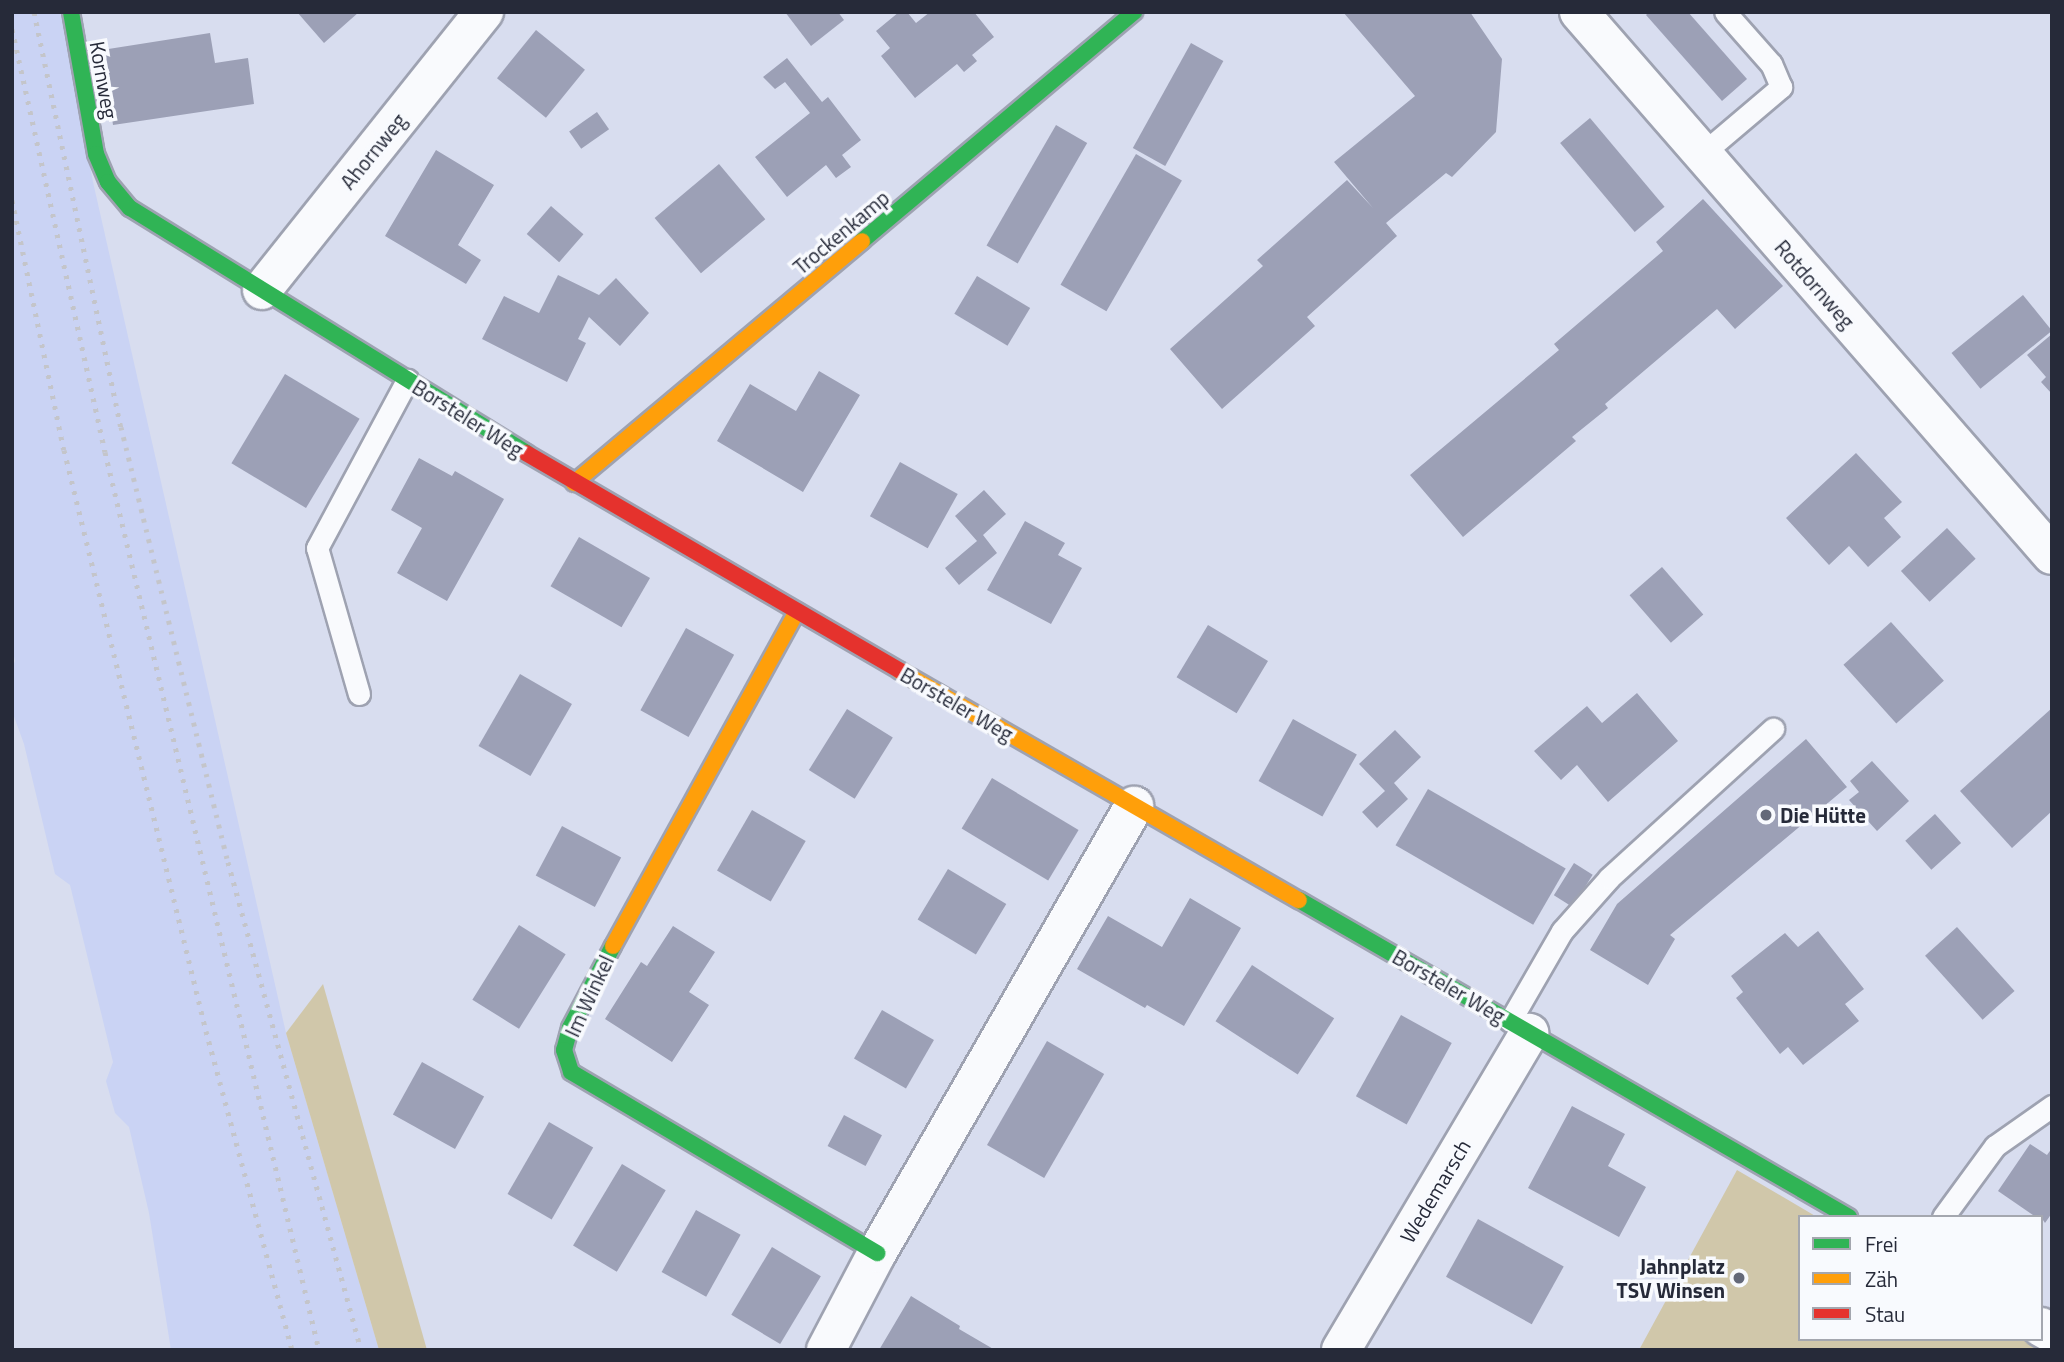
<!DOCTYPE html>
<html>
<head>
<meta charset="utf-8">
<style>
	body { margin:0 }
	#map { position:relative; width:2064px; height:1362px; overflow:hidden; background:#d8ddef; font-family:"Titillium Web",sans-serif }
	div>[style] { position:absolute }
	.built>* { inset:0; background:#cad3f4 }
	.green>* { inset:0; background:#d0c7aa }
	.building>* { inset:0; background:#9ca0b6; transform-origin:0 0 }
	.roads { filter:drop-shadow(2px 0 #9ea2b1) drop-shadow(-2px 0 #9ea2b1) drop-shadow(0 2px #9ea2b1) drop-shadow(0 -2px #9ea2b1) }
	.lane>* { height:21px; margin:-10.5px; padding:0 10.5px; transform-origin:10.5px; border-radius:10.5px; background:#f9fafd }
	.street>* { height:38px; margin:-19px; padding:0 19px; transform-origin:19px; border-radius:19px; background:#f9fafd }
	.fast>* { height:16px; margin:-8px; padding:0 8px; transform-origin:8px; border-radius:8px; background:#30b455 }
	.slow>* { height:16px; margin:-8px; padding:0 8px; transform-origin:8px; border-radius:8px; background:#ff9f0a }
	.jam>* { height:16px; margin:-8px; padding:0 8px; transform-origin:8px; border-radius:8px; background:#e5322d }
	.rail>* { height:5px; margin-top:-2.5px; transform-origin:0; background:repeating-linear-gradient(90deg,#c4c5ca 0 3.5px,transparent 0 10.5px) }
	.dots>* { width:19px; height:19px; translate:-50% -50%; box-sizing:border-box; border:4px solid #f8fafe; border-radius:50% }
	span { translate:-50% -50%; white-space:nowrap; text-align:center; line-height:1.15; -webkit-text-stroke:7px #f8fafe; paint-order:stroke }
	.street-label { font-size:21px; color:#262a39 }
	.poi-label { font-size:21px; color:#262a39; font-weight:700 }
	.left { translate:0 -50%; text-align:left }
	.right { translate:-100% -50%; text-align:right }
	.frame { position:absolute; inset:0; border:14px solid #262a39; pointer-events:none }
	.legend { position:absolute; left:1798px; top:1215px; width:245px; height:126px; box-sizing:border-box; background:#f8fafe; border:2px solid #a4a7af; margin:0; padding:9px 12px; list-style:none; font-size:21px; color:#262a39 }
	.legend li { display:flex; align-items:center; gap:14px; height:35px }
	.legend b { width:35px; border:2px solid #a4a7af }
</style>
</head>
<body>
<div id="map">
	<div class="built">
		<div style="clip-path:polygon(12px 12px,62px 12px,93px 182px,286px 1033px,379px 1350px,171px 1350px,149px 1213px,129px 1127px,115px 1113px,106px 1081px,113px 1062px,70px 885px,55px 874px,24px 744px,12px 711px,12px 668px,15px 661px,12px 647px)"></div>
	</div>
	<div class="green">
		<div style="clip-path:polygon(323px 984px,427px 1350px,379px 1350px,286px 1033px)"></div>
		<div style="clip-path:polygon(1737px 1170px,1817px 1217px,1800px 1217px,1800px 1339px,2029px 1339px,2047px 1350px,1639px 1350px)"></div>
	</div>
	<div class="building">
		<div style="clip-path:polygon(297px 12px,359px 12px,324px 43px)"></div>
		<div style="clip-path:polygon(785px 12px,838px 12px,844px 20px,811px 46px)"></div>
		<div style="clip-path:polygon(899px 12px,907px 12px,916px 23px,930px 12px,974px 12px,994px 37px,972px 55px,977px 61px,964px 72px,957px 64px,915px 98px,881px 56px,890px 48px,876px 31px)"></div>
		<div style="clip-path:polygon(1343px 12px,1470px 12px,1502px 59px,1496px 132px,1452px 177px,1446px 173px,1386px 223px,1397px 236px,1307px 317px,1315px 326px,1222px 409px,1170px 349px,1263px 266px,1257px 260px,1347px 180px,1373px 208px,1334px 162px,1415px 96px)"></div>
		<div style="clip-path:polygon(1649px 12px,1688px 12px,1747px 79px,1722px 101px,1646px 15px)"></div>
		<div style="left:536px;top:30px;width:63px;height:62px;rotate:39deg"></div>
		<div style="clip-path:polygon(210px 33px,215px 63px,248px 58px,254px 104px,113px 125px,102px 50px)"></div>
		<div style="left:1191px;top:43px;width:37px;height:120px;rotate:29deg"></div>
		<div style="clip-path:polygon(787px 58px,822px 102px,828px 97px,861px 140px,842px 155px,851px 167px,836px 178px,826px 165px,787px 197px,755px 157px,810px 113px,785px 82px,775px 89px,763px 77px)"></div>
		<div style="left:597px;top:112px;width:21px;height:34px;rotate:55deg"></div>
		<div style="left:1590px;top:118px;width:116px;height:39px;rotate:50deg"></div>
		<div style="left:1056px;top:125px;width:36px;height:139px;rotate:30deg"></div>
		<div style="clip-path:polygon(436px 150px,494px 185px,458px 245px,481px 260px,466px 284px,385px 236px)"></div>
		<div style="left:1136px;top:154px;width:53px;height:151px;rotate:30deg"></div>
		<div style="left:719px;top:164px;width:72px;height:84px;rotate:50deg"></div>
		<div style="clip-path:polygon(1703px 199px,1783px 286px,1735px 329px,1717px 309px,1605px 404px,1608px 408px,1572px 437px,1576px 441px,1463px 537px,1410px 475px,1559px 350px,1554px 344px,1663px 251px,1656px 242px)"></div>
		<div style="left:551px;top:206px;width:43px;height:37px;rotate:41deg"></div>
		<div style="clip-path:polygon(558px 275px,599px 295px,616px 278px,649px 313px,620px 346px,589px 317px,578px 339px,586px 343px,567px 382px,482px 339px,504px 296px,539px 313px)"></div>
		<div style="left:977px;top:276px;width:62px;height:44px;rotate:31deg"></div>
		<div style="left:2023px;top:295px;width:46px;height:92px;rotate:51deg"></div>
		<div style="clip-path:polygon(2052px 334px,2052px 394px,2041px 382px,2046px 377px,2027px 355px)"></div>
		<div style="clip-path:polygon(819px 371px,860px 395px,803px 492px,717px 441px,750px 384px,796px 411px)"></div>
		<div style="left:285px;top:374px;width:87px;height:104px;rotate:31deg"></div>
		<div style="clip-path:polygon(1856px 453px,1902px 502px,1884px 518px,1901px 537px,1868px 567px,1849px 546px,1829px 565px,1786px 518px)"></div>
		<div style="clip-path:polygon(419px 458px,452px 476px,455px 471px,504px 499px,447px 601px,397px 573px,422px 528px,391px 510px)"></div>
		<div style="left:900px;top:462px;width:66px;height:62px;rotate:29deg"></div>
		<div style="clip-path:polygon(984px 490px,1006px 514px,983px 535px,997px 553px,959px 585px,945px 568px,977px 541px,955px 516px)"></div>
		<div style="clip-path:polygon(1025px 521px,1065px 543px,1058px 555px,1082px 568px,1051px 624px,987px 590px)"></div>
		<div style="left:1947px;top:528px;width:42px;height:63px;rotate:47deg"></div>
		<div style="left:579px;top:537px;width:82px;height:57px;rotate:30deg"></div>
		<div style="left:1662px;top:567px;width:63px;height:43px;rotate:49deg"></div>
		<div style="left:1891px;top:622px;width:79px;height:64px;rotate:48deg"></div>
		<div style="left:1208px;top:625px;width:70px;height:61px;rotate:31deg"></div>
		<div style="left:686px;top:628px;width:55px;height:94px;rotate:29deg"></div>
		<div style="left:520px;top:674px;width:60px;height:83px;rotate:30deg"></div>
		<div style="clip-path:polygon(1637px 693px,1678px 741px,1608px 802px,1577px 765px,1561px 780px,1534px 751px,1587px 706px,1602px 723px)"></div>
		<div style="clip-path:polygon(2052px 708px,2052px 811px,2012px 848px,1960px 791px)"></div>
		<div style="left:847px;top:709px;width:54px;height:72px;rotate:32deg"></div>
		<div style="left:1293px;top:719px;width:73px;height:71px;rotate:29deg"></div>
		<div style="clip-path:polygon(1395px 730px,1421px 757px,1394px 783px,1408px 799px,1377px 828px,1362px 812px,1385px 791px,1359px 764px)"></div>
		<div style="clip-path:polygon(1806px 739px,1847px 787px,1670px 935px,1675px 939px,1648px 985px,1590px 950px,1617px 904px)"></div>
		<div style="clip-path:polygon(1872px 761px,1909px 801px,1877px 831px,1849px 800px,1859px 792px,1850px 781px)"></div>
		<div style="left:992px;top:778px;width:101px;height:59px;rotate:31deg"></div>
		<div style="left:1428px;top:789px;width:159px;height:65px;rotate:30deg"></div>
		<div style="left:752px;top:810px;width:62px;height:70px;rotate:30deg"></div>
		<div style="left:1935px;top:814px;width:39px;height:40px;rotate:48deg"></div>
		<div style="left:562px;top:826px;width:67px;height:56px;rotate:28deg"></div>
		<div style="left:1574px;top:863px;width:22px;height:38px;rotate:32deg"></div>
		<div style="left:948px;top:869px;width:68px;height:59px;rotate:31deg"></div>
		<div style="clip-path:polygon(1190px 898px,1241px 928px,1184px 1026px,1147px 1005px,1145px 1008px,1077px 969px,1108px 916px,1162px 947px)"></div>
		<div style="left:519px;top:925px;width:55px;height:88px;rotate:32deg"></div>
		<div style="clip-path:polygon(673px 926px,715px 952px,689px 992px,709px 1005px,672px 1062px,605px 1019px,641px 962px,647px 966px)"></div>
		<div style="left:1957px;top:927px;width:86px;height:43px;rotate:48deg"></div>
		<div style="clip-path:polygon(1818px 931px,1864px 989px,1845px 1004px,1859px 1021px,1803px 1065px,1788px 1047px,1780px 1054px,1736px 998px,1743px 992px,1731px 976px,1785px 933px,1798px 947px)"></div>
		<div style="left:1252px;top:965px;width:98px;height:67px;rotate:33deg"></div>
		<div style="left:882px;top:1010px;width:60px;height:56px;rotate:30deg"></div>
		<div style="left:1401px;top:1015px;width:58px;height:93px;rotate:29deg"></div>
		<div style="left:1047px;top:1041px;width:66px;height:120px;rotate:30deg"></div>
		<div style="left:422px;top:1062px;width:71px;height:60px;rotate:29deg"></div>
		<div style="clip-path:polygon(1572px 1106px,1625px 1134px,1608px 1166px,1646px 1187px,1619px 1237px,1528px 1188px)"></div>
		<div style="left:844px;top:1115px;width:43px;height:35px;rotate:28deg"></div>
		<div style="left:549px;top:1122px;width:51px;height:83px;rotate:30deg"></div>
		<div style="clip-path:polygon(2030px 1144px,2047px 1155px,2052px 1148px,2052px 1213px,2045px 1223px,2041px 1217px,2036px 1217px,1998px 1191px)"></div>
		<div style="left:622px;top:1164px;width:51px;height:95px;rotate:31deg"></div>
		<div style="left:696px;top:1210px;width:51px;height:71px;rotate:29deg"></div>
		<div style="left:1478px;top:1219px;width:98px;height:66px;rotate:29deg"></div>
		<div style="left:772px;top:1247px;width:57px;height:79px;rotate:31deg"></div>
		<div style="clip-path:polygon(911px 1296px,960px 1326px,959px 1329px,995px 1350px,879px 1350px)"></div>
	</div>
	<div class="roads">
		<div class="lane">
			<div style="left:1702px;top:154px;width:104px;rotate:-40.3deg"></div>
			<div style="left:1781px;top:87px;width:25px;rotate:-113deg"></div>
			<div style="left:1771px;top:64px;width:69px;rotate:-131.5deg"></div>
			<div style="left:359px;top:694px;width:152px;rotate:-106deg"></div>
			<div style="left:317px;top:548px;width:191px;rotate:-61.8deg"></div>
			<div style="left:1510px;top:1021px;width:104px;rotate:-60deg"></div>
			<div style="left:1562px;top:931px;width:71px;rotate:-48.4deg"></div>
			<div style="left:1609px;top:878px;width:222px;rotate:-42.3deg"></div>
			<div style="left:1943px;top:1217px;width:88px;rotate:-53.8deg"></div>
			<div style="left:1995px;top:1146px;width:70px;rotate:-35.1deg"></div>
		</div>
		<div class="street">
			<div style="left:1579px;top:12px;width:720px;rotate:48.94deg"></div>
			<div style="left:262px;top:290px;width:356px;rotate:-51.4deg"></div>
			<div style="left:2041px;top:1327px;width:13px;rotate:29deg"></div>
			<div style="left:826px;top:1350px;width:110px;rotate:-62.3deg"></div>
			<div style="left:877px;top:1253px;width:516px;rotate:-60.1deg"></div>
			<div style="left:1341px;top:1350px;width:369px;rotate:-59.3deg"></div>
		</div>
		<div class="fast">
			<div style="left:71px;top:12px;width:144px;rotate:80deg"></div>
			<div style="left:96px;top:154px;width:30px;rotate:67deg"></div>
			<div style="left:108px;top:182px;width:34px;rotate:50deg"></div>
			<div style="left:130px;top:208px;width:466px;rotate:31.7deg"></div>
			<div style="left:862px;top:241px;width:356px;rotate:-40.1deg"></div>
			<div style="left:1299px;top:900px;width:635px;rotate:29.96deg"></div>
			<div style="left:613px;top:946px;width:93px;rotate:117.7deg"></div>
			<div style="left:570px;top:1028px;width:23px;rotate:105deg"></div>
			<div style="left:564px;top:1050px;width:23px;rotate:72deg"></div>
			<div style="left:571px;top:1072px;width:356px;rotate:30.6deg"></div>
		</div>
		<div class="slow">
			<div style="left:574px;top:483px;width:376px;rotate:-40deg"></div>
			<div style="left:900px;top:671px;width:460px;rotate:29.9deg"></div>
			<div style="left:613px;top:946px;width:382px;rotate:-61.2deg"></div>
		</div>
		<div class="jam">
			<div style="left:526px;top:453px;width:433px;rotate:30.2deg"></div>
		</div>
	</div>
	<div class="rail">
		<div style="left:34px;top:12px;width:424px;rotate:78.2deg"></div>
		<div style="left:121px;top:427px;width:448px;rotate:76.2deg"></div>
		<div style="left:228px;top:862px;width:506px;rotate:74.75deg"></div>
		<div style="left:12px;top:29px;width:433px;rotate:77.6deg"></div>
		<div style="left:105px;top:452px;width:923px;rotate:76.6deg"></div>
		<div style="left:12px;top:200px;width:255px;rotate:78.3deg"></div>
		<div style="left:64px;top:450px;width:598px;rotate:76.27deg"></div>
		<div style="left:206px;top:1031px;width:330px;rotate:74.9deg"></div>
	</div>
	<div class="dots">
		<div style="left:1766px;top:815px;background:#646979"></div>
		<div style="left:1739px;top:1278px;background:#646979"></div>
	</div>
	<div class="street-label">
		<span style="left:104px;top:80px;rotate:80deg">Kornweg</span>
		<span style="left:373px;top:151px;rotate:-51deg">Ahornweg</span>
		<span style="left:841px;top:232px;rotate:-40deg">Trockenkamp</span>
		<span style="left:1815px;top:284px;rotate:49deg">Rotdornweg</span>
		<span style="left:468px;top:418px;rotate:32deg">Borsteler Weg</span>
		<span style="left:957px;top:704px;rotate:30deg">Borsteler Weg</span>
		<span style="left:1449px;top:986px;rotate:30deg">Borsteler Weg</span>
		<span style="left:589px;top:996px;rotate:-65deg">Im Winkel</span>
		<span style="left:1435px;top:1191px;rotate:-59deg">Wedemarsch</span>
	</div>
	<div class="poi-label">
		<span class="left" style="left:1780px;top:815px">Die Hütte</span>
		<span class="right" style="left:1725px;top:1278px">Jahnplatz<br>TSV Winsen</span>
	</div>
	<div class="frame"></div>
	<ul class="legend">
	<li><b style="height:9px;background:#30b455"></b>Frei</li>
	<li><b style="height:9px;background:#ff9f0a"></b>Zäh</li>
	<li><b style="height:9px;background:#e5322d"></b>Stau</li>
	</ul>
</div>
</body>
</html>
